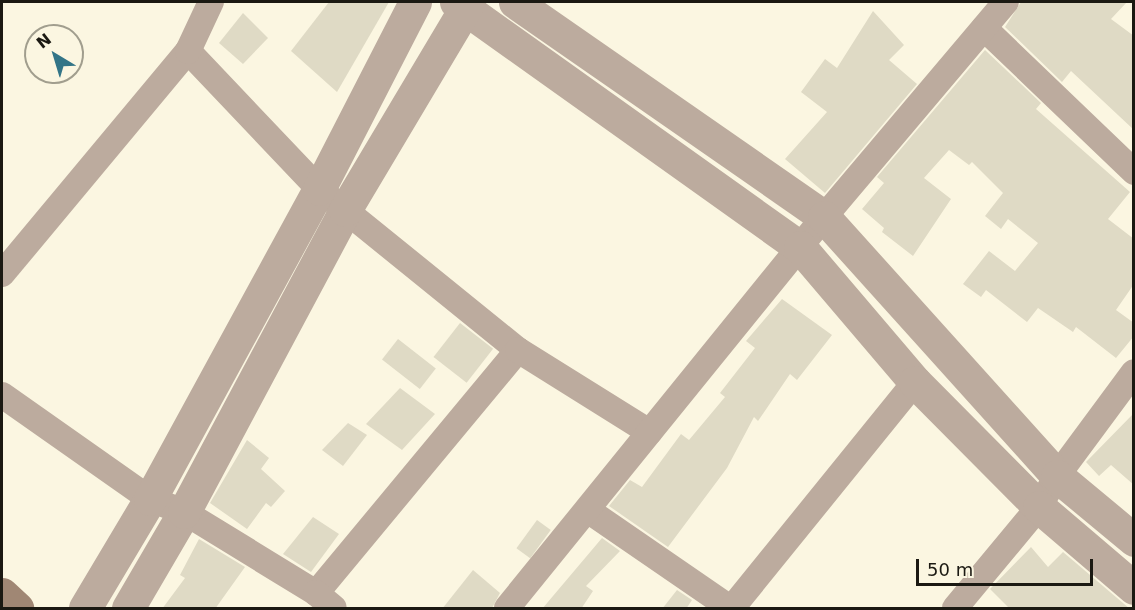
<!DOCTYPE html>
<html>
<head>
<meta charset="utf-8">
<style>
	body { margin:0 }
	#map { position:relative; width:1135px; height:610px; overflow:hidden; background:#fbf6e1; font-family:"DejaVu Sans",sans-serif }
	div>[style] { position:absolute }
	.building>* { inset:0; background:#dfdac5; transform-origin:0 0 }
	.minor>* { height:26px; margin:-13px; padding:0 13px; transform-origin:13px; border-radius:13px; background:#bcab9e }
	.tertiary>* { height:33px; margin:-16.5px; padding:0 16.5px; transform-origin:16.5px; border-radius:16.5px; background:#bcab9e }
	.secondary>* { height:33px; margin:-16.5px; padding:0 16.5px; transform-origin:16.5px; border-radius:16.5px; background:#a08774 }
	span { translate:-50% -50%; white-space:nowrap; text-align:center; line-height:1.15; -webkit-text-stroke:4.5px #fbf6e1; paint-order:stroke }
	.frame { position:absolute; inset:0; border:3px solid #1b1912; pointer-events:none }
	.north { position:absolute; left:24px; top:24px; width:60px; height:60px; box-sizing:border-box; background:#fbf6e1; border:2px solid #a19e8e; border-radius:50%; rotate:322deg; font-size:16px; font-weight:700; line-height:24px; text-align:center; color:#1b1912 }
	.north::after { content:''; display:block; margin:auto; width:21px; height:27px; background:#337587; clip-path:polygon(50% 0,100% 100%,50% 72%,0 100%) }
	.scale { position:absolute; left:916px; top:559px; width:177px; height:27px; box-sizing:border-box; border:3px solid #1b1912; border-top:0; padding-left:8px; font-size:18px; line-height:21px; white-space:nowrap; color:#1b1912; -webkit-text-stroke:4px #fbf6e1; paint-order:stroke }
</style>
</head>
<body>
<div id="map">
	<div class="building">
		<div style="clip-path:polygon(329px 2px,389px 2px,337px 92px,291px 51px)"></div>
		<div style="clip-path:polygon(1021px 2px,1127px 2px,1111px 19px,1134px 36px,1134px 130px,1071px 71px,1062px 82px,1005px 27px)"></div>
		<div style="clip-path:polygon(873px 11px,904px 45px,889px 60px,917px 84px,825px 193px,785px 159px,827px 112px,801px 92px,825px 59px,837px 68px)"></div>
		<div style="clip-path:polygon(243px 13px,268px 38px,243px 64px,219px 43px)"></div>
		<div style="clip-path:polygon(985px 50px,1041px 103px,1036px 109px,1130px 192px,1108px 219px,1134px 239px,1134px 284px,1116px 310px,1134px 323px,1134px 336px,1116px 358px,1076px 327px,1073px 332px,1038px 308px,1027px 322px,986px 290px,981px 297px,963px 284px,989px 251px,1015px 271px,1038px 243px,1008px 219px,1001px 229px,985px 216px,1003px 193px,972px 162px,969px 165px,949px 150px,924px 178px,951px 199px,913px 256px,882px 232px,884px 228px,862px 209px,884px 183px,877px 177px)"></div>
		<div style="clip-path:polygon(782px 299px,832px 335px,797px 380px,790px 374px,758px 421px,754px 417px,727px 468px,668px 547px,609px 506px,630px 480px,642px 487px,681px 434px,689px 440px,725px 397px,720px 393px,755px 348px,746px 341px)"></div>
		<div style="left:460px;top:323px;width:42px;height:43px;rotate:38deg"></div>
		<div style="left:398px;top:339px;width:48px;height:26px;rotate:38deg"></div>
		<div style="clip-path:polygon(400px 388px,435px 414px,402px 450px,366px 424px)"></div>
		<div style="clip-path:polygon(1134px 413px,1134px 485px,1111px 465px,1099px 476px,1086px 462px)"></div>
		<div style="clip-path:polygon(348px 423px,367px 435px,343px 466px,322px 450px)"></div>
		<div style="clip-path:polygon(247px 440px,269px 458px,261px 469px,285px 491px,271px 507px,266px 503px,247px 529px,210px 503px)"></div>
		<div style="clip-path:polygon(313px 517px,339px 534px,311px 572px,283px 554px)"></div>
		<div style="left:537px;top:520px;width:17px;height:35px;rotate:36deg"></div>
		<div style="clip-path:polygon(602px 538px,620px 551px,586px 586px,593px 591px,581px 609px,542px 609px)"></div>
		<div style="clip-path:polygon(199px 539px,245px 567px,215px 609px,162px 609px,185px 578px,180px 575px)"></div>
		<div style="clip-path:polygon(1031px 547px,1048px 567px,1063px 552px,1130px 609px,1010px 609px,990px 589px)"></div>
		<div style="clip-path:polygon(473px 570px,500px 593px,492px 608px,442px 609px)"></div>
		<div style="clip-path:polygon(677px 590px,692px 600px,686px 609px,662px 609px)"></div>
	</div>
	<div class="minor">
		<div style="left:984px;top:28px;width:208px;rotate:43.8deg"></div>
		<div style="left:188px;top:51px;width:190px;rotate:46.5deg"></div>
		<div style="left:319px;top:189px;width:256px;rotate:39deg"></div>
		<div style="left:518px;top:350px;width:316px;rotate:129.7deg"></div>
		<div style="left:2px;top:274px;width:290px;rotate:-50.2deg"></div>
		<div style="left:188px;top:51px;width:54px;rotate:-64.9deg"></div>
		<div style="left:518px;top:350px;width:155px;rotate:32deg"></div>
		<div style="left:2px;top:395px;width:181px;rotate:35.1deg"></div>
		<div style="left:150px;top:499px;width:36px;rotate:21deg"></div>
		<div style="left:184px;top:512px;width:155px;rotate:31.5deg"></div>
		<div style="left:316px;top:593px;width:23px;rotate:40deg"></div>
		<div style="left:589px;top:511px;width:171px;rotate:34.5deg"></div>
		<div style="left:507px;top:608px;width:503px;rotate:-50.97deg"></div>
		<div style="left:824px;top:217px;width:282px;rotate:-49.8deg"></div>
		<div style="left:732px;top:608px;width:291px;rotate:-51deg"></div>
		<div style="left:955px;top:608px;width:131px;rotate:-50.3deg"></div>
		<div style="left:1039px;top:507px;width:36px;rotate:-60deg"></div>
		<div style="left:1057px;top:476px;width:129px;rotate:-53.5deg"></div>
	</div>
	<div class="tertiary">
		<div style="left:456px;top:2px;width:422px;rotate:35.5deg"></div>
		<div style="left:800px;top:247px;width:177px;rotate:49.6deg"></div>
		<div style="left:915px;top:382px;width:176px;rotate:45.2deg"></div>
		<div style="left:1039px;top:507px;width:125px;rotate:40.5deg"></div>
		<div style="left:515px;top:2px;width:376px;rotate:34.8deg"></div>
		<div style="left:824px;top:217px;width:348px;rotate:48deg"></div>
		<div style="left:1057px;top:476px;width:100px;rotate:39.7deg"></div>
		<div style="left:85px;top:608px;width:127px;rotate:-59.2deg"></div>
		<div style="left:150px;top:499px;width:353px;rotate:-61.4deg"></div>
		<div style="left:319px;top:189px;width:210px;rotate:-62.8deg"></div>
		<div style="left:128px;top:608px;width:111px;rotate:-59.7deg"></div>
		<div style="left:184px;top:512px;width:342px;rotate:-61.9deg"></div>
		<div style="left:345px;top:210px;width:242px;rotate:-59.2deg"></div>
	</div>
	<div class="secondary">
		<div style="left:2px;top:594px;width:21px;rotate:43deg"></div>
	</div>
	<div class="frame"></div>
	<div class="north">N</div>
	<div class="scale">50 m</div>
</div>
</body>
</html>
